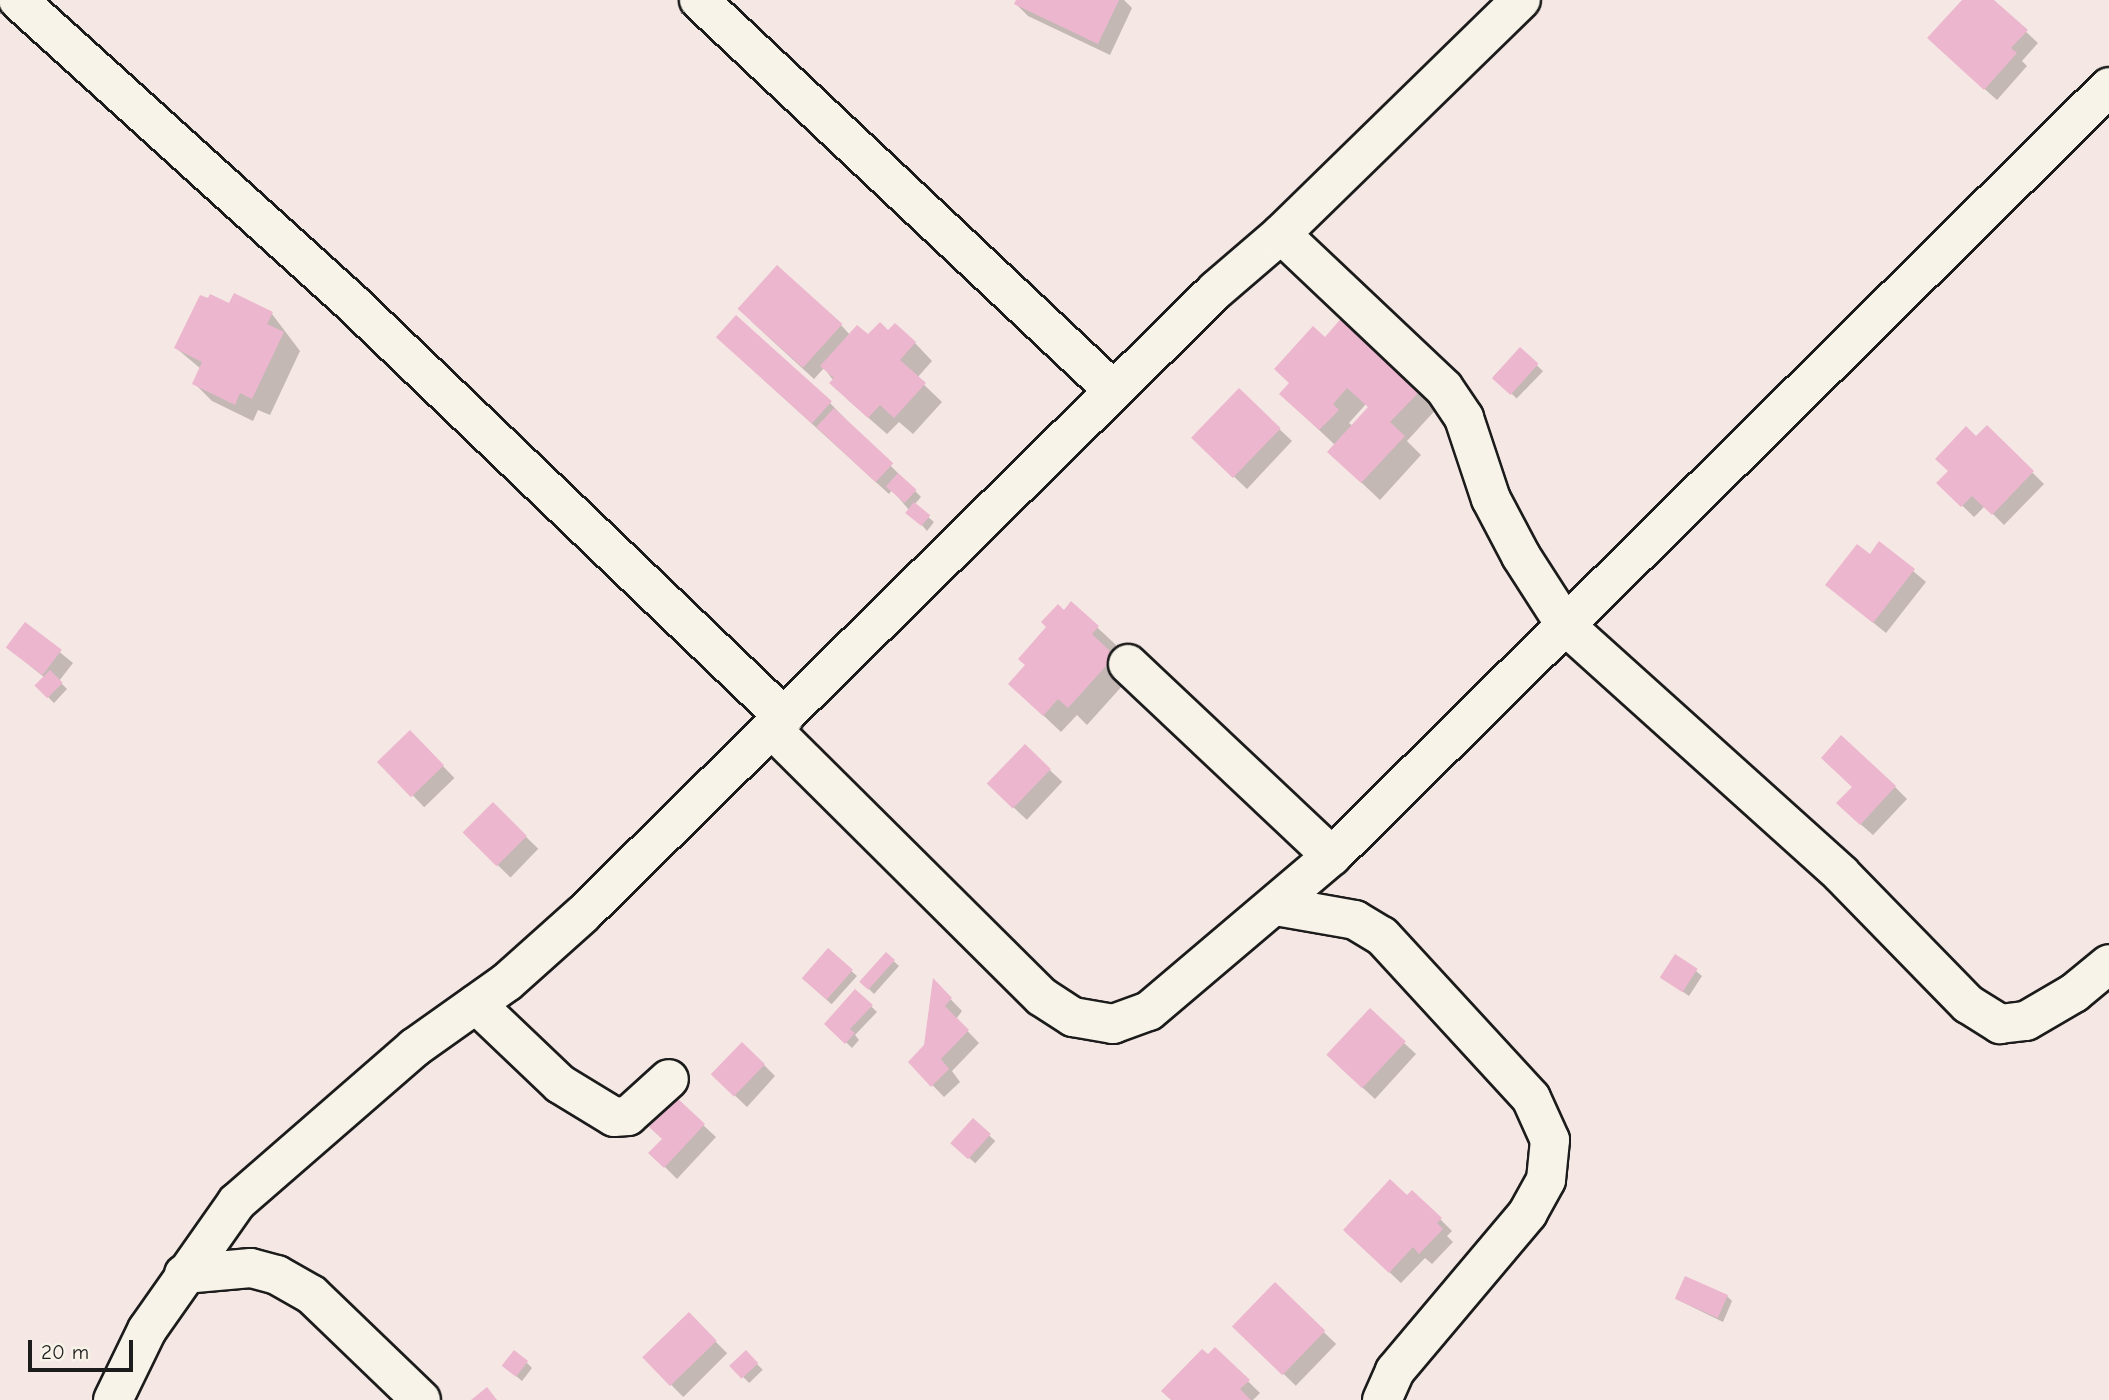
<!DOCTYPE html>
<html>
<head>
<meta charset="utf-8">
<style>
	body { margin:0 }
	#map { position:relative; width:2109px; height:1400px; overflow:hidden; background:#f5e7e3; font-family:"Comic Neue",sans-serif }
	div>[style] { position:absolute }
	.shadow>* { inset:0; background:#0003; transform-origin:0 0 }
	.building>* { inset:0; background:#ecb6ce; transform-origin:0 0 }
	.roads { filter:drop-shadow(2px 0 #1c1c1c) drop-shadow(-2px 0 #1c1c1c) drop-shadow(0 2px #1c1c1c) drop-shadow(0 -2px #1c1c1c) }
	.minor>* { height:38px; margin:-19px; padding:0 19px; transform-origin:19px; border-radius:19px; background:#f7f3e8 }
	span { translate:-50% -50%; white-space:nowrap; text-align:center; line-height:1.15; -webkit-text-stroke:7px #f7f3e8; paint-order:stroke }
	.scale { position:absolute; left:28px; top:1340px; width:105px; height:32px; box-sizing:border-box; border:4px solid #1c1c1c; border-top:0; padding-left:9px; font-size:21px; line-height:24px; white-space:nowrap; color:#1c1c1c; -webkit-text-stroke:5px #f7f3e8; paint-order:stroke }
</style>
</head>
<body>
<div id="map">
	<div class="shadow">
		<div style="clip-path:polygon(1018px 0,1124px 0,1132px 8px,1110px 55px,1028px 16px,1016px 4px)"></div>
		<div style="clip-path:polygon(1964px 0,1992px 0,2038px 43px,2022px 61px,2027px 66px,1997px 100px,1941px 50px)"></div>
		<div style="clip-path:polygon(209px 301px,272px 314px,300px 351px,270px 415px,258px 410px,253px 421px,212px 401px,194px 383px,201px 369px,176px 348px)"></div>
		<div style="clip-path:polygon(evenodd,1345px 317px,1440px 405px,1407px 441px,1421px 455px,1380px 500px,1347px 469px,1335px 445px,1299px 411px,1345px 317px,1366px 404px,1369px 408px,1353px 426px,1349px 423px,1366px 404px)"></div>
		<div style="clip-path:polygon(751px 321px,841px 325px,850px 335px,888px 333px,915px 343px,932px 361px,917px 378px,942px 402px,913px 434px,899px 422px,887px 434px,849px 401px,824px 368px,814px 379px)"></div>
		<div style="clip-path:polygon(730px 349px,830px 403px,921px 497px,914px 505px,934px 522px,927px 531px,892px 490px,889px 494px)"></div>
		<div style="left:1520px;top:349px;width:32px;height:38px;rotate:44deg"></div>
		<div style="clip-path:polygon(1239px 391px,1292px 441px,1247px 489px,1206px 450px)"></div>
		<div style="clip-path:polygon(1987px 428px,2044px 484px,2004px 525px,1985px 506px,1974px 517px,1939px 483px)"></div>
		<div style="clip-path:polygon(1880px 543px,1926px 582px,1886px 633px,1827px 585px,1870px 556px)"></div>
		<div style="clip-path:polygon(1071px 603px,1116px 645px,1109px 652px,1132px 675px,1087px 725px,1077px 715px,1061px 732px,1028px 701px,1027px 665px)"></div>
		<div style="clip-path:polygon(25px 624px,73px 663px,59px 681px,67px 689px,54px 703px,37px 686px,45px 678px,7px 647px)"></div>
		<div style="left:410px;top:732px;width:64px;height:42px;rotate:46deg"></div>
		<div style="left:1025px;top:747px;width:51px;height:52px;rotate:43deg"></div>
		<div style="clip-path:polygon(1895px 787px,1907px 799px,1873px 835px,1850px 815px)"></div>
		<div style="left:493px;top:805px;width:63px;height:40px;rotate:44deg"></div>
		<div style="left:828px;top:950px;width:39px;height:38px;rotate:42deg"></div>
		<div style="clip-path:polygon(886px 954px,899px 966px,874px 994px,867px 987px)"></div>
		<div style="clip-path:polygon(1696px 971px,1702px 976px,1689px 996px,1662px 977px)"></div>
		<div style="clip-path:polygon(934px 982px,962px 1011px,956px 1019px,979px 1043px,952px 1071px,960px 1082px,944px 1097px,910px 1062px,926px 1046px)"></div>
		<div style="clip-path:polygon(855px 991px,877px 1012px,855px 1035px,859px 1040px,852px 1048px,826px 1023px)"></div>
		<div style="clip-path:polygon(1404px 1043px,1416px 1054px,1375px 1099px,1340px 1067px)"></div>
		<div style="clip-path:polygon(764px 1065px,775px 1076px,747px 1107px,726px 1087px)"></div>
		<div style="clip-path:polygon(676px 1100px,716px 1137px,677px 1179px,651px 1153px,664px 1139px)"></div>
		<div style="left:973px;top:1121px;width:30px;height:30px;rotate:42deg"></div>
		<div style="clip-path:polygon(1407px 1197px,1440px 1219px,1452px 1231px,1447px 1236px,1453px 1242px,1432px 1264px,1425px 1258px,1401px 1283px,1357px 1242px)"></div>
		<div style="left:1275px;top:1285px;width:85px;height:58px;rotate:44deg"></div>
		<div style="clip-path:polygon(1727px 1296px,1732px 1301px,1723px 1322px,1676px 1299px)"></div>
		<div style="left:689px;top:1315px;width:54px;height:62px;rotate:45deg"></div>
		<div style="clip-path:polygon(1215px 1349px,1260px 1393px,1253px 1400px,1173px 1400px)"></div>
		<div style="left:745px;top:1352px;width:25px;height:19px;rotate:45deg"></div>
		<div style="clip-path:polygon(526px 1362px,532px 1368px,522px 1381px,510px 1371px)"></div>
	</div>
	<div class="building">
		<div style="clip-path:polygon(1016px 0,1119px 0,1098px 44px,1014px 4px)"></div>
		<div style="clip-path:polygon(1962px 0,1994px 0,2028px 30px,2011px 48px,2017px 53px,1984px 90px,1927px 38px)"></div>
		<div style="left:777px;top:265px;width:88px;height:59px;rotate:42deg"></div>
		<div style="clip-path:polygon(234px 293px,273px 312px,267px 324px,284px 332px,252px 399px,240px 393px,235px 405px,192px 384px,202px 362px,174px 348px,200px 295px,208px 298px,210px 294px,229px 303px)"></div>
		<div style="clip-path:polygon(1345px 314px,1424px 387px,1390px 422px,1405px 436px,1361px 483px,1327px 452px,1368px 407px,1347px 388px,1333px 404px,1339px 410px,1319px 430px,1279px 394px,1289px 383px,1274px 369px,1313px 326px,1325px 337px)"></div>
		<div style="left:736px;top:315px;width:129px;height:30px;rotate:42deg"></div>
		<div style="clip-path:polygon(880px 322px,888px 330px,895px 323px,916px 342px,900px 360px,926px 383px,894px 418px,880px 405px,868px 418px,829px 383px,834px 378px,820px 366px,857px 325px,868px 334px)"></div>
		<div style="left:1520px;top:347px;width:25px;height:42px;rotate:42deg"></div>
		<div style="left:1239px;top:388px;width:58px;height:69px;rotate:44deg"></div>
		<div style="left:834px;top:408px;width:81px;height:26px;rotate:43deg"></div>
		<div style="clip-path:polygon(1987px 425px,2034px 471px,1992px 515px,1972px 496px,1961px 507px,1936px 483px,1948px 471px,1935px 459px,1966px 426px,1976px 436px)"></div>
		<div style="left:898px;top:473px;width:25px;height:18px;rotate:42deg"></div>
		<div style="left:914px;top:502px;width:21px;height:14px;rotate:39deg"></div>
		<div style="clip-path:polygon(1879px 541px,1915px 569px,1873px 623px,1825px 585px,1857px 544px,1870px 554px)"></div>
		<div style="clip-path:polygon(1071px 601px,1099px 626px,1092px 634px,1115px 656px,1068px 708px,1058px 699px,1043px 716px,1008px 684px,1025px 665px,1018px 659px,1046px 627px,1041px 622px,1058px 604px,1064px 610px)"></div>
		<div style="left:25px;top:622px;width:46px;height:32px;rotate:37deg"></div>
		<div style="left:50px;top:670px;width:18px;height:22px;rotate:45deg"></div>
		<div style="left:410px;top:730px;width:49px;height:46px;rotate:46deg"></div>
		<div style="clip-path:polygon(1841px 735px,1896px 786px,1860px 825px,1836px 803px,1852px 787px,1821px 758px)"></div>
		<div style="left:1025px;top:744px;width:36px;height:55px;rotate:44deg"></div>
		<div style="left:493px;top:802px;width:48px;height:43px;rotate:45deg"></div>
		<div style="left:828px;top:948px;width:33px;height:40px;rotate:41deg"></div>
		<div style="left:886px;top:952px;width:12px;height:40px;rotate:42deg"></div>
		<div style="left:1675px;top:954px;width:27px;height:28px;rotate:33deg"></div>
		<div style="clip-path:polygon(933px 978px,952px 998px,945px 1006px,969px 1030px,941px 1059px,949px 1069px,931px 1087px,908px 1062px,924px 1045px)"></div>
		<div style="clip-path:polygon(855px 989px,873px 1005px,850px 1029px,855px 1033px,845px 1044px,824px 1024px)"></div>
		<div style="left:1370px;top:1008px;width:49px;height:64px;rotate:43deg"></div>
		<div style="left:742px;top:1042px;width:32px;height:45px;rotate:44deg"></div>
		<div style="clip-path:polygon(676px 1097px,705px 1124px,664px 1168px,648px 1153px,662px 1139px,649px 1127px)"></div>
		<div style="left:973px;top:1118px;width:24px;height:34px;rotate:42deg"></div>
		<div style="clip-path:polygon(1390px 1179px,1407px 1195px,1412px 1190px,1442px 1218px,1437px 1223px,1443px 1229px,1419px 1254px,1413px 1247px,1389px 1273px,1343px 1230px)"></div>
		<div style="left:1685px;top:1276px;width:47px;height:25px;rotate:24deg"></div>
		<div style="left:1275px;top:1282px;width:70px;height:62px;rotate:44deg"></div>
		<div style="left:689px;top:1312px;width:40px;height:65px;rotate:46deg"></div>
		<div style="clip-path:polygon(1215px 1347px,1250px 1380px,1240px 1389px,1251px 1400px,1171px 1400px,1161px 1391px,1202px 1349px,1208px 1354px)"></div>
		<div style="left:514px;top:1350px;width:18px;height:20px;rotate:38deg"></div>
		<div style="left:746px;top:1350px;width:18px;height:23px;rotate:47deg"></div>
		<div style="clip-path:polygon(487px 1387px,497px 1400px,471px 1400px)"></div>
	</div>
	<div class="roads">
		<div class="minor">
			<div style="left:18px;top:0;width:450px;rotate:42.2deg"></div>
			<div style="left:351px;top:302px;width:600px;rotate:43.78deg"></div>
			<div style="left:699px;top:0;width:570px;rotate:43.29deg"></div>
			<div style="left:1281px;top:234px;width:224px;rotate:43.4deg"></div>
			<div style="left:1444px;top:388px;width:36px;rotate:56deg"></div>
			<div style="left:1464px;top:418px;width:85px;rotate:71.6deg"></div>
			<div style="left:1491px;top:499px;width:64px;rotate:62.2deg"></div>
			<div style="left:1521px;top:556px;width:83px;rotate:57.3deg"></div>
			<div style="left:1566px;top:626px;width:370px;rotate:42deg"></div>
			<div style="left:1841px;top:874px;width:182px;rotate:45.7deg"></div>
			<div style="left:1968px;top:1004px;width:38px;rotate:32deg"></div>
			<div style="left:2000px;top:1024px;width:26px;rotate:-7deg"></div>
			<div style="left:2026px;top:1021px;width:56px;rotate:-30.3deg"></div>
			<div style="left:2074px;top:993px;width:45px;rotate:-39.6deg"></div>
			<div style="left:1128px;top:664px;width:280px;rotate:43.3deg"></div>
			<div style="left:772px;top:729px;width:380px;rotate:44.8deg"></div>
			<div style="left:1042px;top:997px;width:37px;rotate:33deg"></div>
			<div style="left:1073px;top:1017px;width:41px;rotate:9.9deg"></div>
			<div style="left:1113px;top:1024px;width:38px;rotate:-20deg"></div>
			<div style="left:1149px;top:1011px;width:240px;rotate:-40.3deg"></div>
			<div style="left:1332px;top:856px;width:1093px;rotate:-44.7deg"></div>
			<div style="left:1276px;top:906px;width:80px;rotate:10deg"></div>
			<div style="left:1355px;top:920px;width:31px;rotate:31deg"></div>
			<div style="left:1382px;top:936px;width:220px;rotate:47.4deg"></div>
			<div style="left:1531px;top:1098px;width:46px;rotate:65.7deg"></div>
			<div style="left:1550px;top:1140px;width:40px;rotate:95.7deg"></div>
			<div style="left:1546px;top:1180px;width:38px;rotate:119deg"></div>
			<div style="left:1528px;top:1213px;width:207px;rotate:130.1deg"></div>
			<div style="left:1395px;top:1371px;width:32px;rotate:114deg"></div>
			<div style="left:476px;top:1004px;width:116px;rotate:43.6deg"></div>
			<div style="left:560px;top:1084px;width:63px;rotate:31.4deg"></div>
			<div style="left:614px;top:1117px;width:14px;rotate:-4deg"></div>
			<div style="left:628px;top:1116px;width:55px;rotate:-42.1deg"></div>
			<div style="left:184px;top:1274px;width:67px;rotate:-5.1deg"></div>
			<div style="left:251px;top:1268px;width:27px;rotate:15deg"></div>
			<div style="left:277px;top:1275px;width:40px;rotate:29.7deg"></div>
			<div style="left:312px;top:1295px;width:151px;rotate:43.9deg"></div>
			<div style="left:113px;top:1400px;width:78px;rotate:-64.1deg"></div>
			<div style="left:147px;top:1330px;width:156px;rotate:-54.9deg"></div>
			<div style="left:237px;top:1202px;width:235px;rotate:-41deg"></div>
			<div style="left:414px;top:1048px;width:114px;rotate:-35.4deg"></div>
			<div style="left:507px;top:982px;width:102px;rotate:-41.8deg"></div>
			<div style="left:583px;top:914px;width:889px;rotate:-44.59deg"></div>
			<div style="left:1216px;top:290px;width:86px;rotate:-40.7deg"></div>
			<div style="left:1281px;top:234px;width:335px;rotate:-44.3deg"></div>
		</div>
	</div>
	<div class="scale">20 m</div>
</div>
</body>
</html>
